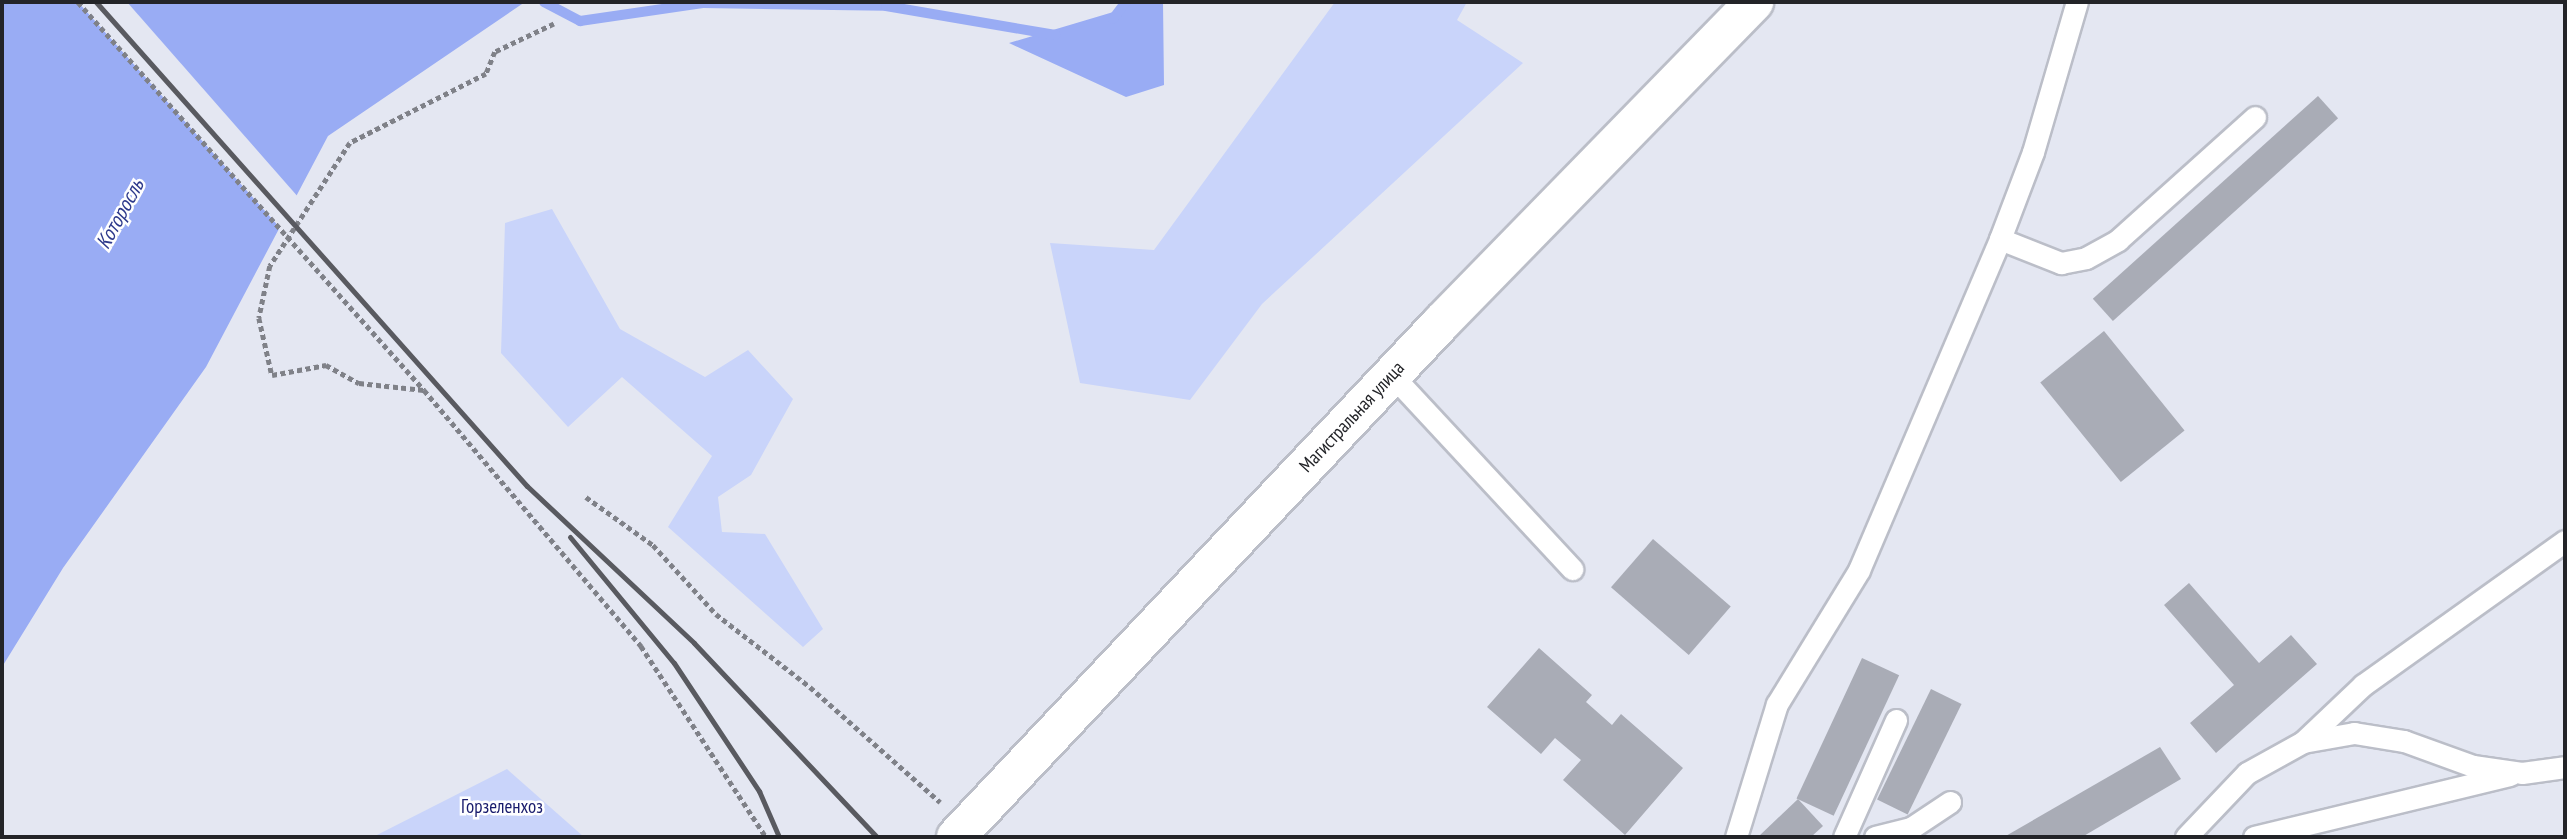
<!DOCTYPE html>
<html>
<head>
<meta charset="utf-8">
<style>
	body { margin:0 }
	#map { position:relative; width:2567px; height:839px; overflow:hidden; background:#e4e7f2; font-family:"PT Sans Narrow",sans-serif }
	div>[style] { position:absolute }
	.green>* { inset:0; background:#c9d4fa }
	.water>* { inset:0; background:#99acf4 }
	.pier>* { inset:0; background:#e4e7f2 }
	.stream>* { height:10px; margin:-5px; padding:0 5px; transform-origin:5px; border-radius:5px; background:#99acf4 }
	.building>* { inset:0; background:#a9acb6; transform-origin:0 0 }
	.path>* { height:4.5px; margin-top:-2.25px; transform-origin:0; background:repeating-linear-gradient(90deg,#7f8188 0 5px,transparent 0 8.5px) }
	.roads { filter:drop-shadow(2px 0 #bbbec8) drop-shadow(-2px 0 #bbbec8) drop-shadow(0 2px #bbbec8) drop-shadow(0 -2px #bbbec8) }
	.service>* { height:21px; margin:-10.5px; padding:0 10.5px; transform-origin:10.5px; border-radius:10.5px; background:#fff }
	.secondary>* { height:38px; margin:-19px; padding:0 19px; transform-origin:19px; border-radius:19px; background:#fff }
	.rail>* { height:5px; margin:-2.5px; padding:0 2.5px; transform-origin:2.5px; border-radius:2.5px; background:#595a60 }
	.path-bridge>* { height:4.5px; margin-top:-2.25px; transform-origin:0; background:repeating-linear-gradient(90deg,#7f8188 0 5px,transparent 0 8.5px) }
	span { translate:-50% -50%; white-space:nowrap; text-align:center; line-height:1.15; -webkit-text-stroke:5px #fff; paint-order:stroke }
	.street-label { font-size:19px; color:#232428 }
	.park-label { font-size:19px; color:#181b6c }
	.water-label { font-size:21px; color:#2e3a8c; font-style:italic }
	.frame { position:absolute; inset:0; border:4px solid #232428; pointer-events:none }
</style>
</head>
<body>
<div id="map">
	<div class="green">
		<div style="clip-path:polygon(1335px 2px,1467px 2px,1457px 20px,1523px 63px,1262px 304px,1190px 400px,1080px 383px,1050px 243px,1154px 250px)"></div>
		<div style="clip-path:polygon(552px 209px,620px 329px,705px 377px,748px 350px,793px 399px,751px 475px,718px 497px,722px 532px,765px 534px,823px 629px,803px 647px,668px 527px,712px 456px,622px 377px,568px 427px,501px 353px,505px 223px)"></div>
		<div style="clip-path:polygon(507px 769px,584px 837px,373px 837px)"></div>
	</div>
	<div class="water">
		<div style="clip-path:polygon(2px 2px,525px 2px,328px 136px,206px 367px,63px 568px,2px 667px)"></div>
		<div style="clip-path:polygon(1126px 2px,1163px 2px,1164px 85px,1126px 97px,1009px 43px,1120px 10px)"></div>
	</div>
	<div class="pier">
		<div style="clip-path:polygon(78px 2px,127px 2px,299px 198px,282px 230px)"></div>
	</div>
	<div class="stream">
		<div style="left:544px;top:2px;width:41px;rotate:27.8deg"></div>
		<div style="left:580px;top:21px;width:124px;rotate:-8.3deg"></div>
		<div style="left:703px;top:3px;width:183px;rotate:0.9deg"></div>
		<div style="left:886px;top:6px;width:172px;rotate:9.7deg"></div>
		<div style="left:1113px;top:19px;width:21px;rotate:-53deg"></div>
	</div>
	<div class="building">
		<div style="left:2318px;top:96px;width:30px;height:303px;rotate:48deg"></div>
		<div style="left:2104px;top:331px;width:128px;height:82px;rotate:51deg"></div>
		<div style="left:1653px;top:539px;width:103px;height:64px;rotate:41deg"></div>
		<div style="clip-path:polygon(2189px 583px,2259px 663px,2291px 635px,2317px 664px,2216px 753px,2190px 723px,2234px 685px,2164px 605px)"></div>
		<div style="clip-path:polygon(1539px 648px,1592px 695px,1586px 702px,1612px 725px,1621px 714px,1683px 768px,1625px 835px,1563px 780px,1581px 760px,1555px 738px,1541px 754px,1487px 707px)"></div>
		<div style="left:1862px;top:658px;width:41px;height:155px;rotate:25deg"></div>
		<div style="left:1931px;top:689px;width:34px;height:123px;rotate:26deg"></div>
		<div style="clip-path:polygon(2160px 747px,2181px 779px,2082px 837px,2004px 837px)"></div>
		<div style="clip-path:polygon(1798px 799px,1823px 826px,1811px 837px,1758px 837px)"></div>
	</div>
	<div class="path">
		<div style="left:554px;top:24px;width:65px;rotate:154.6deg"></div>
		<div style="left:495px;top:52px;width:24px;rotate:112deg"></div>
		<div style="left:486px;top:74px;width:153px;rotate:153.1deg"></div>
		<div style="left:350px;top:143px;width:147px;rotate:123deg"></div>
		<div style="left:270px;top:266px;width:53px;rotate:101.9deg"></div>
		<div style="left:259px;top:318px;width:58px;rotate:77.2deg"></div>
		<div style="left:272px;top:375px;width:55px;rotate:-10.5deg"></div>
		<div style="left:326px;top:365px;width:38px;rotate:29deg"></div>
		<div style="left:359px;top:383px;width:65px;rotate:6.1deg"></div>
		<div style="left:424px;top:390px;width:336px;rotate:49.7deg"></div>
		<div style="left:641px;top:646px;width:228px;rotate:56.8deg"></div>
		<div style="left:586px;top:497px;width:82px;rotate:35.6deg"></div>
		<div style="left:653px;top:545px;width:93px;rotate:47.6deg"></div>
		<div style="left:716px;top:614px;width:119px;rotate:37.8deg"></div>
		<div style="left:810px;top:687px;width:174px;rotate:41.5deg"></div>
	</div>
	<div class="roads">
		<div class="service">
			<div style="left:2000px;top:239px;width:66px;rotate:21.5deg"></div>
			<div style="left:2061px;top:263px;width:25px;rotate:-11deg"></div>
			<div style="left:2086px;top:258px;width:37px;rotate:-29deg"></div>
			<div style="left:2118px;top:240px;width:184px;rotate:-41.9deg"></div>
			<div style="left:1392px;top:375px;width:265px;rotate:47.1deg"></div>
			<div style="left:2303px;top:742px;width:83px;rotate:-43.5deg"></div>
			<div style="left:2363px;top:685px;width:248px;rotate:-35.5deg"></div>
			<div style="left:1736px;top:837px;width:139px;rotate:-72.9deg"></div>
			<div style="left:1777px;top:704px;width:157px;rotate:-58.5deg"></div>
			<div style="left:1859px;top:570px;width:360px;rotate:-66.9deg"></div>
			<div style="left:2000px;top:239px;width:93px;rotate:-69.2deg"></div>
			<div style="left:2033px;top:152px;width:156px;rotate:-73.7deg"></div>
			<div style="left:1844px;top:837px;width:128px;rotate:-66deg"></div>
			<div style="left:1875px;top:837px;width:37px;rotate:-14deg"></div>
			<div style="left:1911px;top:828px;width:47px;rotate:-33.7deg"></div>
			<div style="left:2186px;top:837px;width:88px;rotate:-46.4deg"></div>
			<div style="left:2247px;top:773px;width:64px;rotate:-29deg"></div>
			<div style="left:2303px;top:742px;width:52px;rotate:-10deg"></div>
			<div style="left:2354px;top:733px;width:51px;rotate:9.1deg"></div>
			<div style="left:2404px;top:741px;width:73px;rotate:19.9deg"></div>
			<div style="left:2473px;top:766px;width:49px;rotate:8.1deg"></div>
			<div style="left:2522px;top:773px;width:43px;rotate:-7.9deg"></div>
			<div style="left:2254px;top:837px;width:263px;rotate:-13.6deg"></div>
		</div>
		<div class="secondary">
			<div style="left:956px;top:837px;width:708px;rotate:-46.66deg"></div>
			<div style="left:1442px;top:322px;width:447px;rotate:-45.7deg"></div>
		</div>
	</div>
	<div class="rail">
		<div style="left:96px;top:2px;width:648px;rotate:48.32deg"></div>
		<div style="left:527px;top:486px;width:229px;rotate:43.2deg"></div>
		<div style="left:694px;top:643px;width:267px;rotate:46.7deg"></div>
		<div style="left:570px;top:537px;width:163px;rotate:50.5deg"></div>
		<div style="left:674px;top:663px;width:154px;rotate:56.4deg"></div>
		<div style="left:759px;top:791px;width:50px;rotate:66.5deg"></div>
	</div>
	<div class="path-bridge">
		<div style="left:78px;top:2px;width:520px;rotate:48.27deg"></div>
	</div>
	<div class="street-label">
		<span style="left:1352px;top:417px;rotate:-47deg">Магистральная улица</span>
	</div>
	<div class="park-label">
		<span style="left:502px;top:807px">Горзеленхоз</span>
	</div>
	<div class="water-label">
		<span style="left:120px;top:214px;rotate:-61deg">Которосль</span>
	</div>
	<div class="frame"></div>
</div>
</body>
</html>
